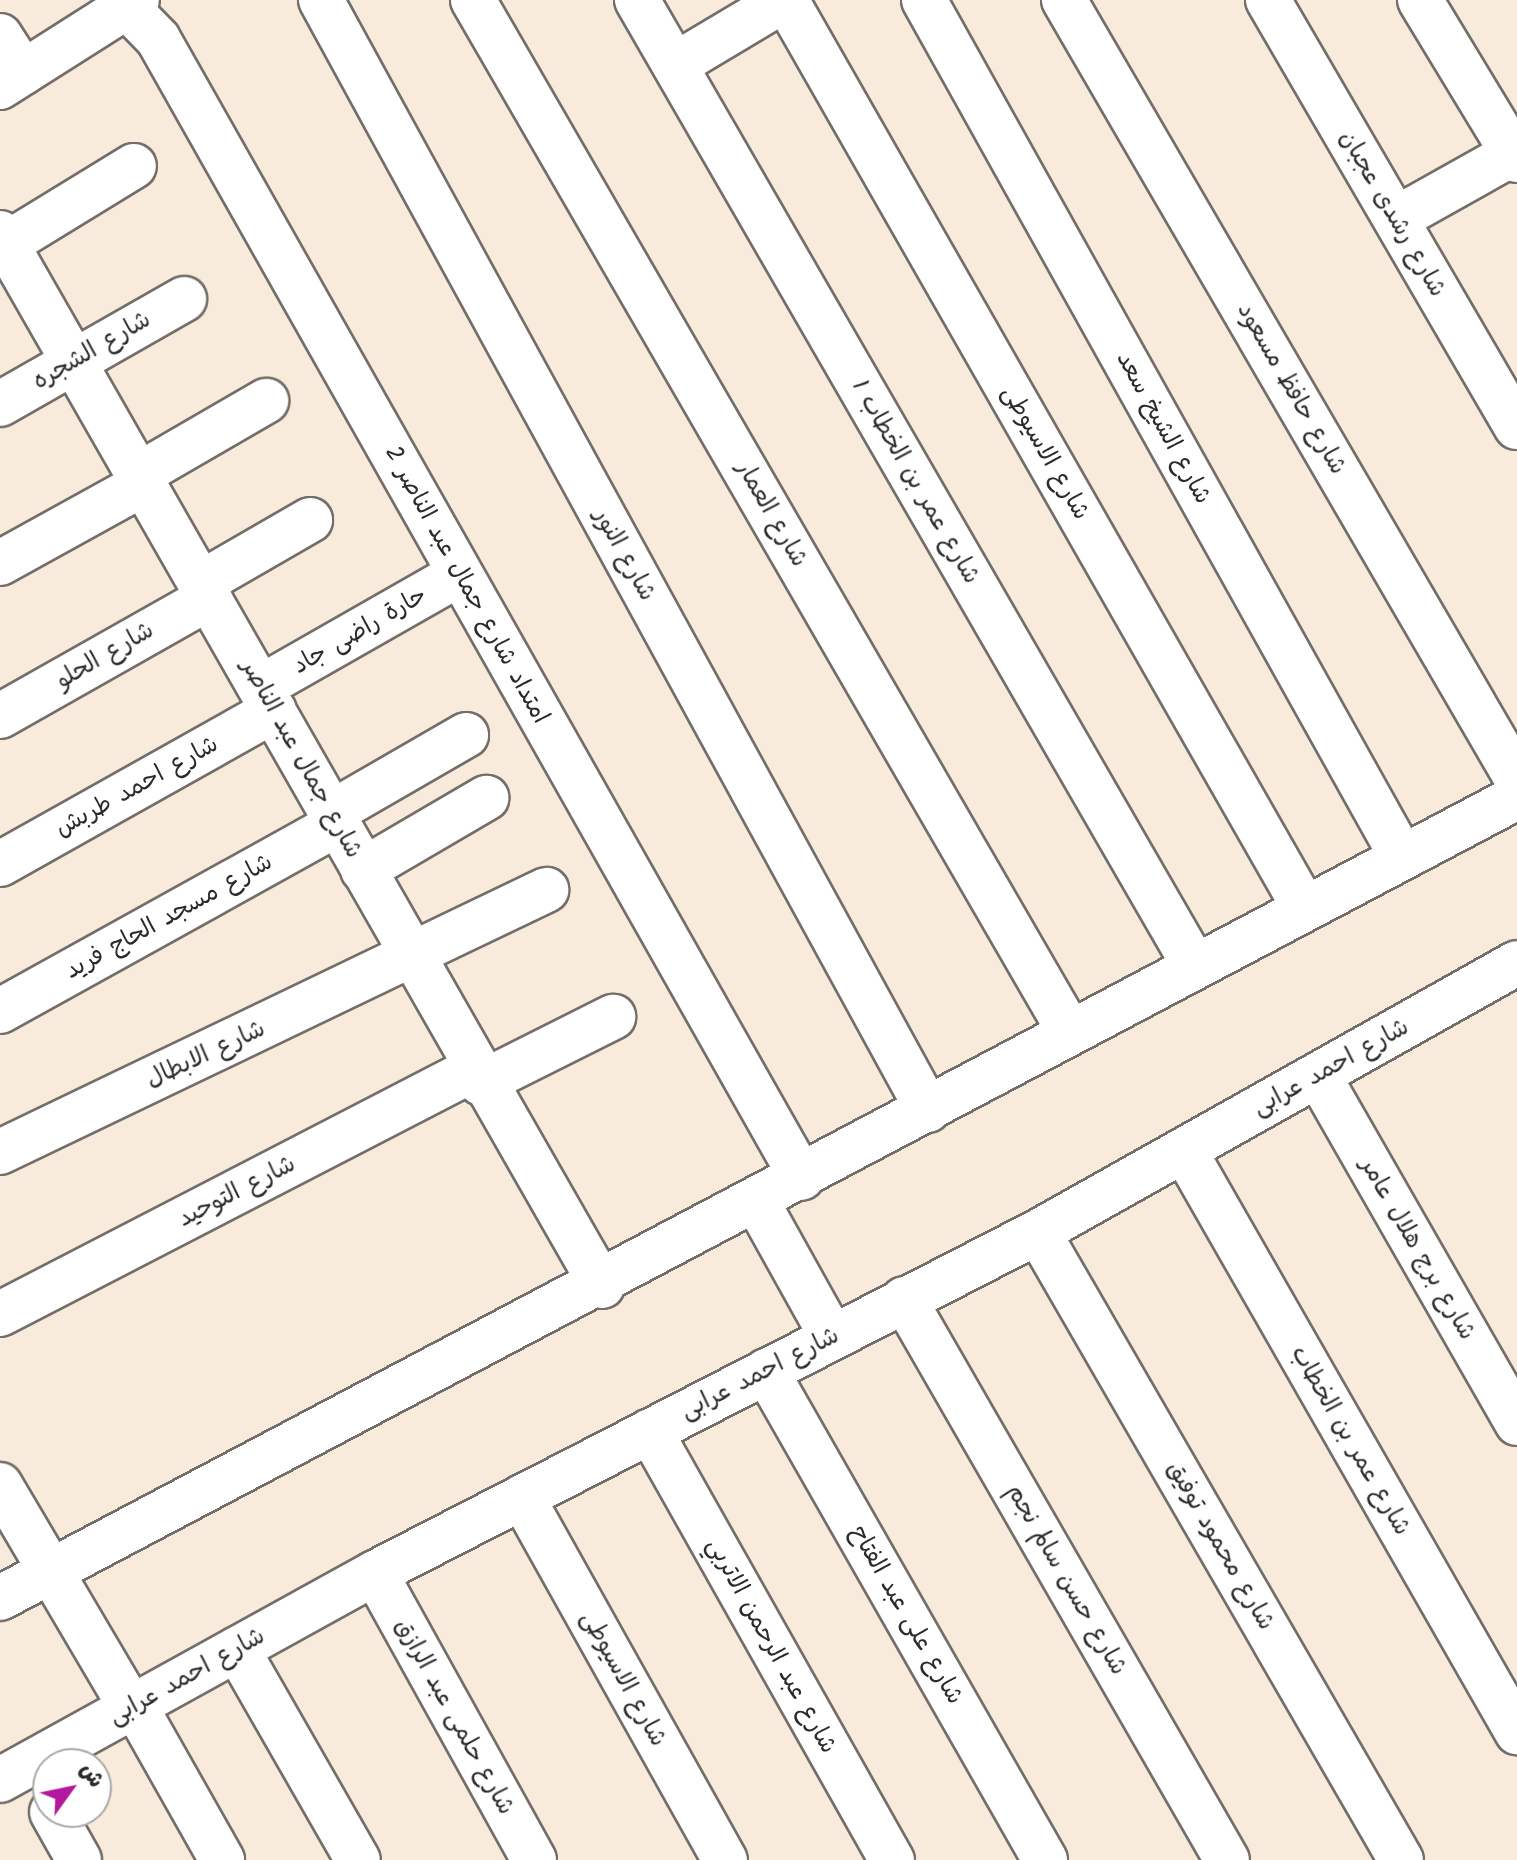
<!DOCTYPE html>
<html>
<head>
<meta charset="utf-8">
<style>
	body { margin:0 }
	#map { position:relative; width:1517px; height:1860px; overflow:hidden; background:#f9ebdb; font-family:Kalam,"Playpen Sans Arabic",sans-serif }
	div>[style] { position:absolute }
	.roads { filter:drop-shadow(2px 0 #736e69) drop-shadow(-2px 0 #736e69) drop-shadow(0 2px #736e69) drop-shadow(0 -2px #736e69) }
	.street>* { height:44px; margin:-22px; padding:0 22px; transform-origin:22px; border-radius:22px; background:#fff }
	.secondary>* { height:44px; margin:-22px; padding:0 22px; transform-origin:22px; border-radius:22px; background:#fff }
	span { translate:-50% -50%; white-space:nowrap; text-align:center; line-height:1.15; -webkit-text-stroke:6px #fff; paint-order:stroke }
	.street-label { font-size:24px; color:#2b2b2b }
	.north { position:absolute; left:32px; top:1748px; width:80px; height:80px; box-sizing:border-box; background:#fff; border:2px solid #aaa; border-radius:50%; rotate:57deg; font-size:22px; font-weight:700; line-height:32px; text-align:center; color:#2b2b2b }
	.north::after { content:''; display:block; margin:auto; width:28px; height:36px; background:#b5179e; clip-path:polygon(50% 0,100% 100%,50% 72%,0 100%) }
</style>
</head>
<body>
<div id="map">
	<div class="roads">
		<div class="street">
			<div style="left:120px;top:0;width:54px;rotate:45.7deg"></div>
			<div style="left:158px;top:39px;width:1308px;rotate:60.52deg"></div>
			<div style="left:321px;top:0;width:1265px;rotate:61.33deg"></div>
			<div style="left:473px;top:0;width:1189px;rotate:59.96deg"></div>
			<div style="left:637px;top:0;width:1112px;rotate:60deg"></div>
			<div style="left:786px;top:0;width:1044px;rotate:60.27deg"></div>
			<div style="left:924px;top:0;width:981px;rotate:60.85deg"></div>
			<div style="left:1064px;top:0;width:901px;rotate:59.82deg"></div>
			<div style="left:1268px;top:0;width:494px;rotate:59.8deg"></div>
			<div style="left:1420px;top:0;width:187px;rotate:58.8deg"></div>
			<div style="left:0;top:36px;width:43px;rotate:57.4deg"></div>
			<div style="left:675px;top:65px;width:127px;rotate:-30.8deg"></div>
			<div style="left:0;top:87px;width:162px;rotate:-32.4deg"></div>
			<div style="left:1396px;top:219px;width:139px;rotate:-29.3deg"></div>
			<div style="left:0;top:233px;width:1213px;rotate:60.24deg"></div>
			<div style="left:0;top:248px;width:157px;rotate:-31.5deg"></div>
			<div style="left:0;top:404px;width:212px;rotate:-29.7deg"></div>
			<div style="left:140px;top:474px;width:146px;rotate:-30.1deg"></div>
			<div style="left:0;top:563px;width:166px;rotate:-28.9deg"></div>
			<div style="left:201px;top:583px;width:126px;rotate:-30deg"></div>
			<div style="left:261px;top:687px;width:228px;rotate:-29.7deg"></div>
			<div style="left:0;top:716px;width:241px;rotate:-29.5deg"></div>
			<div style="left:331px;top:813px;width:156px;rotate:-30deg"></div>
			<div style="left:0;top:864px;width:314px;rotate:-29.3deg"></div>
			<div style="left:363px;top:870px;width:143px;rotate:-30.3deg"></div>
			<div style="left:0;top:1011px;width:385px;rotate:-29deg"></div>
			<div style="left:1318px;top:1075px;width:401px;rotate:60.2deg"></div>
			<div style="left:481px;top:1083px;width:148px;rotate:-26.6deg"></div>
			<div style="left:1184px;top:1150px;width:671px;rotate:60.22deg"></div>
			<div style="left:0;top:1152px;width:606px;rotate:-25.63deg"></div>
			<div style="left:1038px;top:1232px;width:725px;rotate:59.97deg"></div>
			<div style="left:904px;top:1299px;width:647px;rotate:60.07deg"></div>
			<div style="left:0;top:1314px;width:534px;rotate:-27.33deg"></div>
			<div style="left:766px;top:1371px;width:563px;rotate:60.29deg"></div>
			<div style="left:650px;top:1431px;width:493px;rotate:60.6deg"></div>
			<div style="left:0;top:1485px;width:258px;rotate:59.5deg"></div>
			<div style="left:522px;top:1497px;width:416px;rotate:60.8deg"></div>
			<div style="left:375px;top:1573px;width:328px;rotate:61deg"></div>
			<div style="left:237px;top:1649px;width:243px;rotate:60.2deg"></div>
			<div style="left:135px;top:1706px;width:177px;rotate:60.5deg"></div>
			<div style="left:52px;top:1812px;width:55px;rotate:60.6deg"></div>
		</div>
		<div class="secondary">
			<div style="left:757px;top:1202px;width:154px;rotate:60.9deg"></div>
			<div style="left:0;top:1598px;width:1715px;rotate:-27.83deg"></div>
			<div style="left:0;top:1780px;width:428px;rotate:-28.9deg"></div>
			<div style="left:375px;top:1573px;width:746px;rotate:-27.22deg"></div>
			<div style="left:1038px;top:1232px;width:549px;rotate:-29.32deg"></div>
		</div>
	</div>
	<div class="street-label">
		<span style="left:1392px;top:214px;rotate:60deg">شارع رشدى عجبان</span>
		<span style="left:92px;top:351px;rotate:-30deg">شارع الشجره</span>
		<span style="left:1291px;top:389px;rotate:60deg">شارع حافظ مسعود</span>
		<span style="left:1163px;top:428px;rotate:61deg">شارع الشيخ سعد</span>
		<span style="left:1045px;top:453px;rotate:60deg">شارع الاسيوطى</span>
		<span style="left:915px;top:482px;rotate:60deg">شارع عمر بن الخطاب 1</span>
		<span style="left:771px;top:514px;rotate:60deg">شارع العمار</span>
		<span style="left:624px;top:555px;rotate:61deg">شارع النور</span>
		<span style="left:466px;top:585px;rotate:61deg">امتداد شارع جمال عبد الناصر 2</span>
		<span style="left:360px;top:631px;rotate:-30deg">حارة راضى جاد</span>
		<span style="left:105px;top:656px;rotate:-30deg">شارع الحلو</span>
		<span style="left:301px;top:759px;rotate:61deg">شارع جمال عبد الناصر</span>
		<span style="left:137px;top:787px;rotate:-29deg">شارع احمد طربش</span>
		<span style="left:169px;top:917px;rotate:-29deg">شارع مسجد الحاج فريد</span>
		<span style="left:206px;top:1055px;rotate:-25deg">شارع الابطال</span>
		<span style="left:1331px;top:1068px;rotate:-29deg">شارع احمد عرابى</span>
		<span style="left:237px;top:1192px;rotate:-27deg">شارع التوحيد</span>
		<span style="left:1417px;top:1249px;rotate:60deg">شارع برج هلال عامر</span>
		<span style="left:760px;top:1374px;rotate:-27deg">شارع احمد عرابى</span>
		<span style="left:1350px;top:1441px;rotate:60deg">شارع عمر بن الخطاب</span>
		<span style="left:1220px;top:1546px;rotate:60deg">شارع محمود توفيق</span>
		<span style="left:1066px;top:1580px;rotate:60deg">شارع حسن سالم نجم</span>
		<span style="left:906px;top:1615px;rotate:60deg">شارع على عبد الفتاح</span>
		<span style="left:771px;top:1646px;rotate:61deg">شارع عبد الرحمن الاتربي</span>
		<span style="left:187px;top:1677px;rotate:-29deg">شارع احمد عرابى</span>
		<span style="left:623px;top:1679px;rotate:61deg">شارع الاسيوطى</span>
		<span style="left:454px;top:1717px;rotate:61deg">شارع حلمى عبد الرازق</span>
	</div>
	<div class="north">ش</div>
</div>
</body>
</html>
